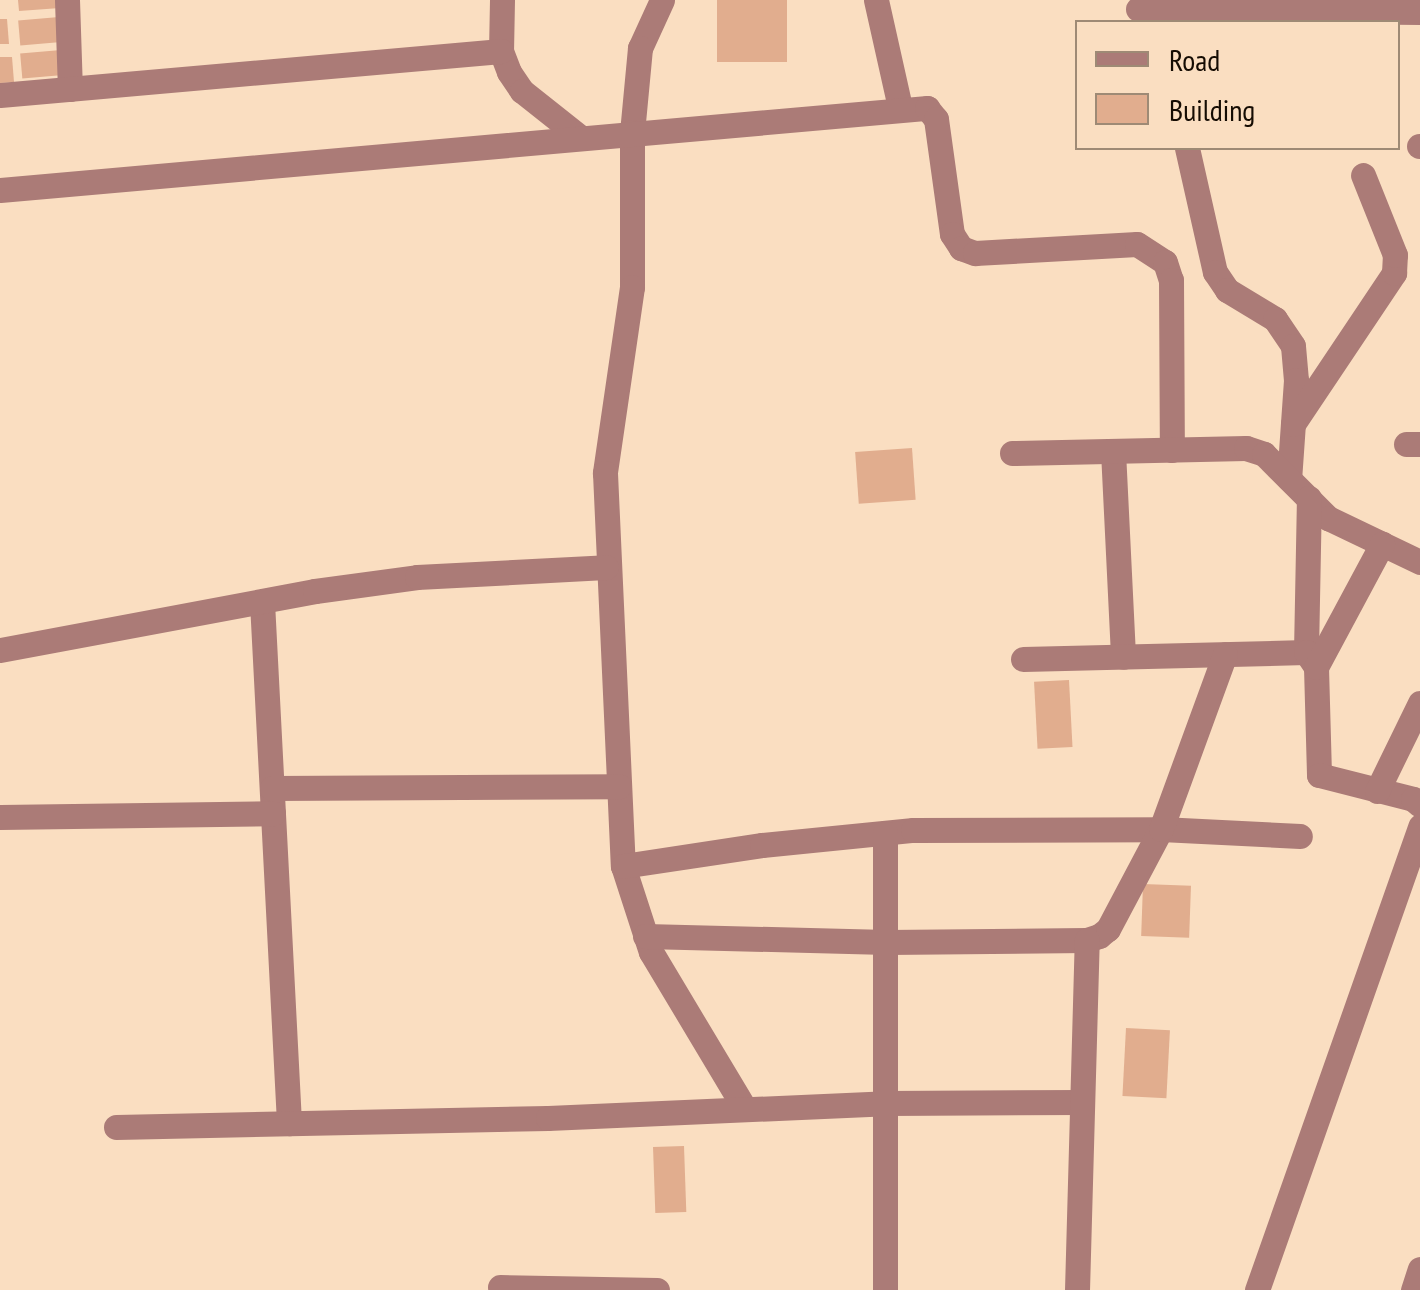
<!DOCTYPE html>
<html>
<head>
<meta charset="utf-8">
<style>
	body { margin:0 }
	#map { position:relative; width:1420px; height:1290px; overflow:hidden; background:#fadec1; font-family:"PT Sans Narrow",sans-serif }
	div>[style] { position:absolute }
	.building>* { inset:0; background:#e1ad8e; transform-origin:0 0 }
	.minor>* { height:25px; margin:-12.5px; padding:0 12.5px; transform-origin:12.5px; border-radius:12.5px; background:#ab7b77 }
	span { translate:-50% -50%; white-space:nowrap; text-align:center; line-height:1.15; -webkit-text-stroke:10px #fadec1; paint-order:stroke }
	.legend { position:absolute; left:1075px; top:20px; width:325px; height:130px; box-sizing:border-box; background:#fadec1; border:2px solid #9e8a75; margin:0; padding:12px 18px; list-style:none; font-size:30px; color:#150c03 }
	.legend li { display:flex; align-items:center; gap:20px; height:50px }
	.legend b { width:50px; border:2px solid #9e8a75 }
</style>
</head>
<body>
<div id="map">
	<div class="building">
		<div style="clip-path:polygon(18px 0,60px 0,60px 8px,19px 11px)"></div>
		<div style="left:717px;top:0;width:70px;height:62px"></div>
		<div style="left:59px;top:17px;width:25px;height:41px;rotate:85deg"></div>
		<div style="clip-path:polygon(0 19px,7px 19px,9px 44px,0 44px)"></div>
		<div style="left:61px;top:50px;width:25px;height:41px;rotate:85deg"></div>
		<div style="clip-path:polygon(0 57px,12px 57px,14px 82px,0 83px)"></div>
		<div style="left:912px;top:448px;width:52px;height:57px;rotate:86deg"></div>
		<div style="left:1069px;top:680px;width:67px;height:35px;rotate:87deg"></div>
		<div style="left:1143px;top:884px;width:48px;height:52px;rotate:2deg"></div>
		<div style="left:1126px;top:1028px;width:44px;height:68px;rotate:3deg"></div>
		<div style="left:684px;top:1146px;width:66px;height:31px;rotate:88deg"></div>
	</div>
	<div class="minor">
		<div style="left:67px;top:0;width:89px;rotate:88.1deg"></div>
		<div style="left:502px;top:0;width:51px;rotate:91.1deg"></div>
		<div style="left:501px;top:51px;width:22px;rotate:69deg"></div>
		<div style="left:509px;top:72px;width:23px;rotate:56deg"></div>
		<div style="left:522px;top:91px;width:74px;rotate:38.4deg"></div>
		<div style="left:662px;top:0;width:53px;rotate:114.6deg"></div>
		<div style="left:640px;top:48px;width:84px;rotate:95.4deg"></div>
		<div style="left:632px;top:132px;width:155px;rotate:90deg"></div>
		<div style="left:632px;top:287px;width:188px;rotate:98.3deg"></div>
		<div style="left:605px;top:473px;width:393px;rotate:87.4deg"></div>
		<div style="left:623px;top:866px;width:90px;rotate:72deg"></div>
		<div style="left:651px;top:952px;width:183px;rotate:59.1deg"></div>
		<div style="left:876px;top:0;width:110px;rotate:77.4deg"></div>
		<div style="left:1138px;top:9px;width:282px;rotate:0.6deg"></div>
		<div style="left:0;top:95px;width:503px;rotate:-5.02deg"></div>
		<div style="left:1419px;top:146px;width:1px"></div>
		<div style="left:1187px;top:148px;width:127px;rotate:77.3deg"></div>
		<div style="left:1215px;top:272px;width:22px;rotate:56deg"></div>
		<div style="left:1227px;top:290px;width:56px;rotate:31.1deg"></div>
		<div style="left:1275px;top:319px;width:32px;rotate:56deg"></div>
		<div style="left:1293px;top:346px;width:34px;rotate:85deg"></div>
		<div style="left:1296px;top:380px;width:99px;rotate:94deg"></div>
		<div style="left:0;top:190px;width:931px;rotate:-5.06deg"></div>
		<div style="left:927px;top:108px;width:14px;rotate:51deg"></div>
		<div style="left:936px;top:119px;width:116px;rotate:82.1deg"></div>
		<div style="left:952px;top:234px;width:17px;rotate:57deg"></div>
		<div style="left:961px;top:248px;width:15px;rotate:20deg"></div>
		<div style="left:975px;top:253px;width:162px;rotate:-3.2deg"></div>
		<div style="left:1137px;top:244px;width:33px;rotate:33deg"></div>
		<div style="left:1165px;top:262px;width:19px;rotate:72deg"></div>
		<div style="left:1171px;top:280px;width:170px;rotate:89.7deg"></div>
		<div style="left:1293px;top:424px;width:182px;rotate:-56.2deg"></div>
		<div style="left:1394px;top:273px;width:18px;rotate:-87deg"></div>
		<div style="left:1395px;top:255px;width:86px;rotate:-111.8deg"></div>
		<div style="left:1406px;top:444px;width:14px"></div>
		<div style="left:1113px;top:451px;width:206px;rotate:87.2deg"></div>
		<div style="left:1012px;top:453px;width:234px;rotate:-1.2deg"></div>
		<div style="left:1246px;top:448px;width:19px;rotate:18deg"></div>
		<div style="left:1264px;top:454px;width:91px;rotate:45deg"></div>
		<div style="left:1328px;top:518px;width:102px;rotate:25.6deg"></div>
		<div style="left:262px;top:602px;width:522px;rotate:87.03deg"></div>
		<div style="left:0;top:650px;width:320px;rotate:-10.6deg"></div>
		<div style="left:315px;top:591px;width:103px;rotate:-7.8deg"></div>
		<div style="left:417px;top:577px;width:189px;rotate:-3deg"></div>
		<div style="left:1306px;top:652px;width:154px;rotate:-88.9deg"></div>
		<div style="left:1023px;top:659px;width:283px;rotate:-1.4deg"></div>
		<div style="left:1306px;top:652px;width:18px;rotate:56deg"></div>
		<div style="left:1316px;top:667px;width:108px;rotate:88.4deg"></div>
		<div style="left:1319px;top:775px;width:97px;rotate:14.3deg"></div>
		<div style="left:1413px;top:799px;width:9px;rotate:41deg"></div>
		<div style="left:1316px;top:667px;width:140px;rotate:-61.8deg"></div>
		<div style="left:272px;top:788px;width:347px;rotate:-0.3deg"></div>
		<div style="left:1377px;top:791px;width:98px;rotate:-64deg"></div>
		<div style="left:0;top:817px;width:273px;rotate:-0.8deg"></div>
		<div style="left:623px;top:866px;width:141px;rotate:-8.6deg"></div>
		<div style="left:762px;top:845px;width:152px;rotate:-5.7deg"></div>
		<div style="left:913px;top:830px;width:248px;rotate:-0.2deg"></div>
		<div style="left:1161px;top:829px;width:139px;rotate:2.9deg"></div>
		<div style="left:645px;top:936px;width:242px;rotate:1.4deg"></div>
		<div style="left:887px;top:942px;width:200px;rotate:-0.6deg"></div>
		<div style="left:1087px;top:940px;width:13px;rotate:-18deg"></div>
		<div style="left:1099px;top:936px;width:11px;rotate:-38deg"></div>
		<div style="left:1108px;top:929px;width:113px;rotate:-62.1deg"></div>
		<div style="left:1161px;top:829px;width:186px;rotate:-69.9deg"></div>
		<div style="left:116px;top:1127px;width:432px;rotate:-1.2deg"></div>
		<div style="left:548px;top:1118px;width:338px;rotate:-2.5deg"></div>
		<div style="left:886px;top:1103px;width:196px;rotate:-0.3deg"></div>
		<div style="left:500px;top:1287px;width:157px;rotate:1.1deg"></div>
		<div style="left:885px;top:1290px;width:457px;rotate:-90deg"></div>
		<div style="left:1077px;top:1290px;width:350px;rotate:-88.4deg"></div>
		<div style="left:1257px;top:1290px;width:492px;rotate:-70.6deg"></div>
		<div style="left:1413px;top:1290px;width:22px;rotate:-72deg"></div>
	</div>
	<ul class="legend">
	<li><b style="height:12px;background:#ab7b77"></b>Road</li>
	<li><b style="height:28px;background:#e1ad8e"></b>Building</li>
	</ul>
</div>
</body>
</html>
